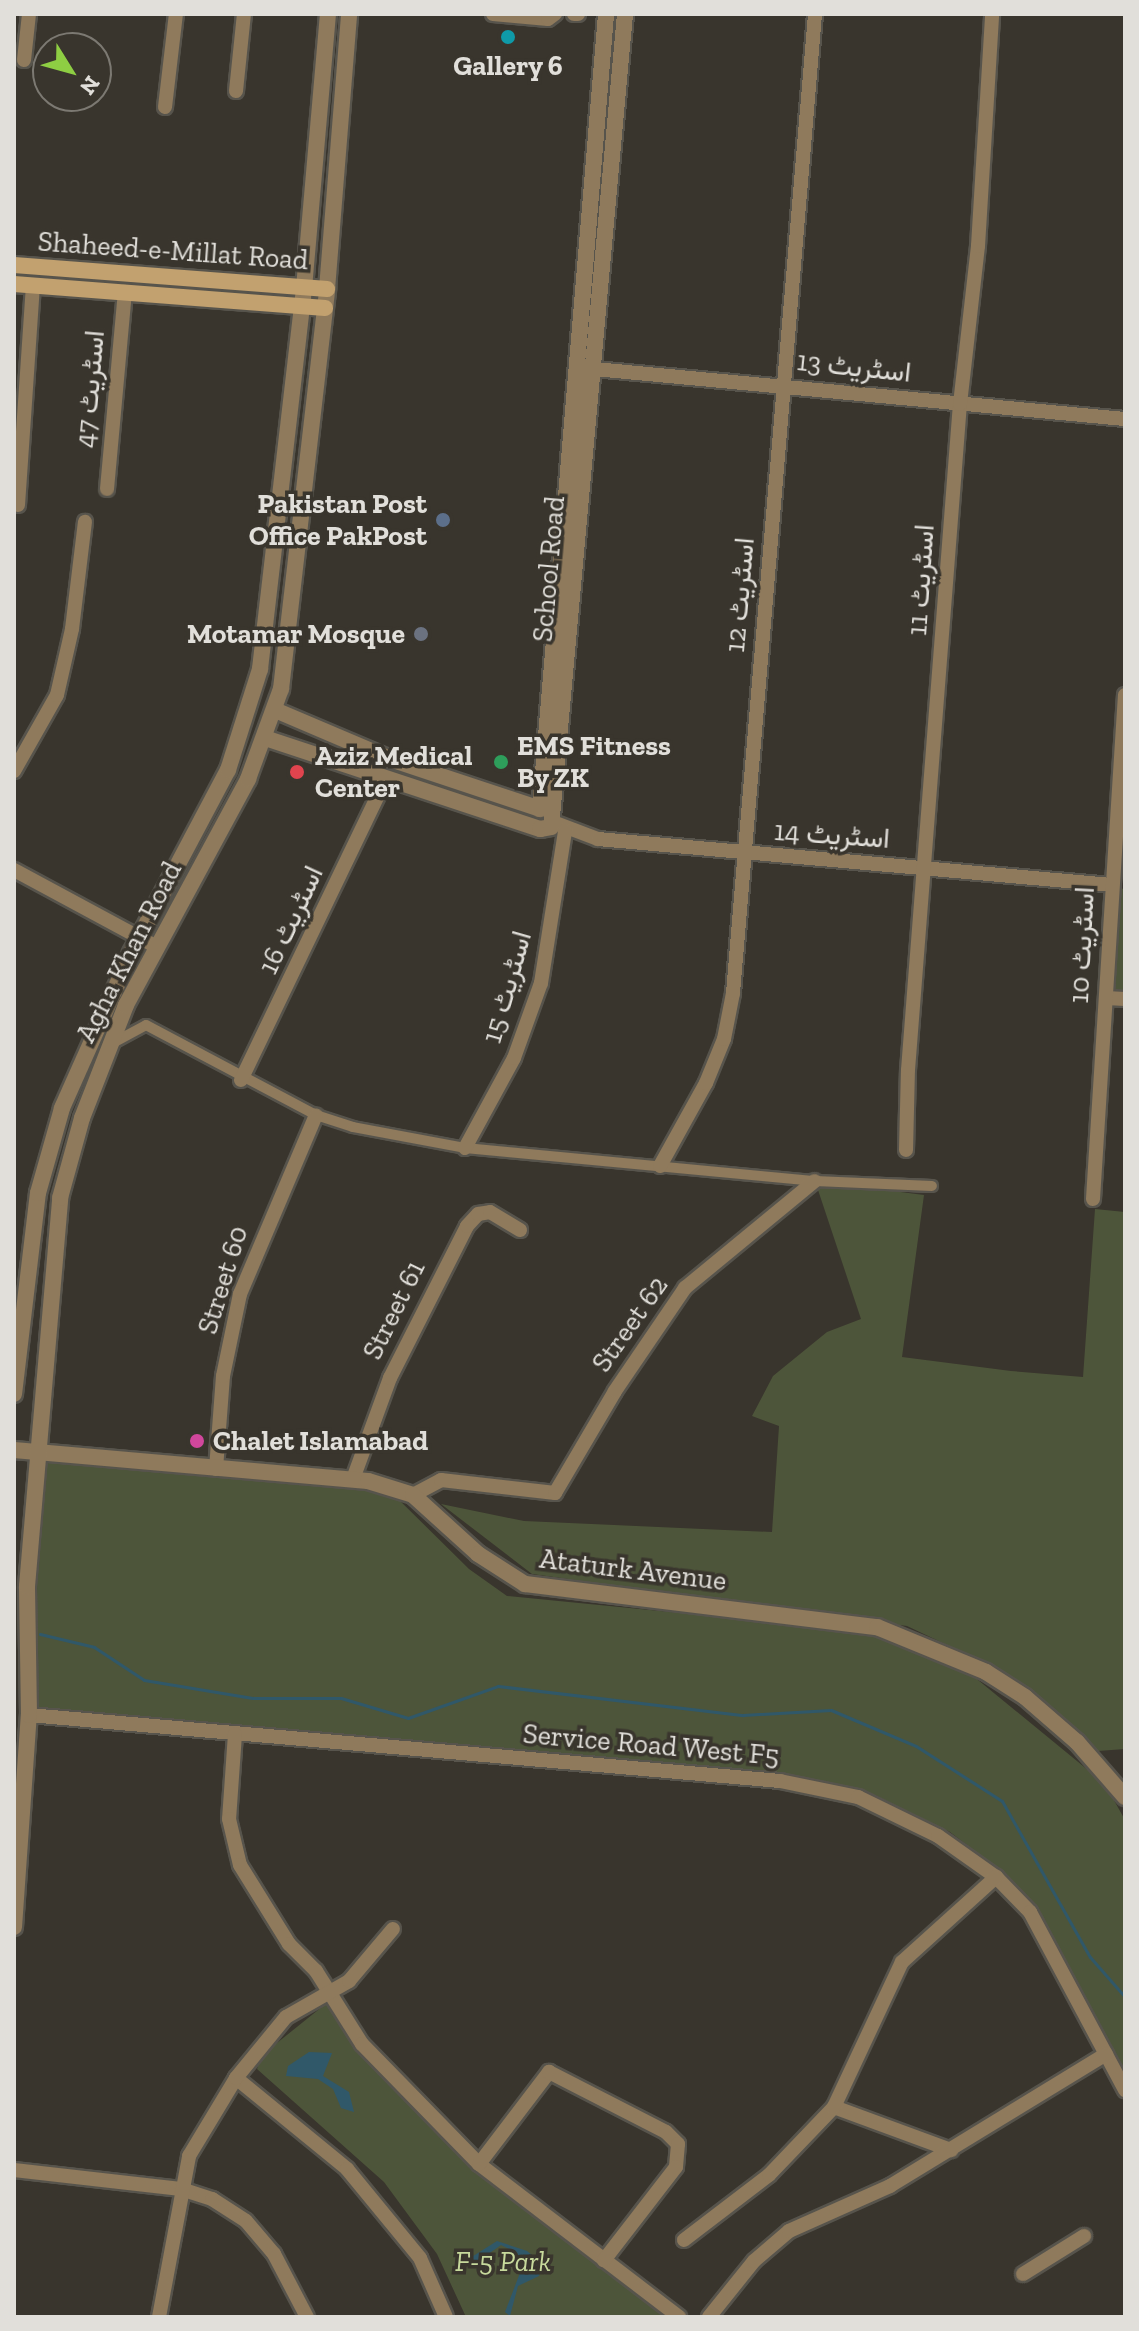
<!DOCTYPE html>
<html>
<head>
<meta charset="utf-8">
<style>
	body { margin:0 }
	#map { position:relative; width:1139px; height:2331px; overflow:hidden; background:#39352d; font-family:"Zilla Slab",Vazirmatn,serif }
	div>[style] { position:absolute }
	.green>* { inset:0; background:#4d553a }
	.water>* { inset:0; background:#305869 }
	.stream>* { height:3px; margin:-1.5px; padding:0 1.5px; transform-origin:1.5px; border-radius:1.5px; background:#305869 }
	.roads { filter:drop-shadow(2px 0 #57544c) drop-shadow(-2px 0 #57544c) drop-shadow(0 2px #57544c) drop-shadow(0 -2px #57544c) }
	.pedestrian>* { height:10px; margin:-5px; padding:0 5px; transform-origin:5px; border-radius:5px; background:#8f7a5c }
	.minor>* { height:14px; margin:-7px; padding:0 7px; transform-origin:7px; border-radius:7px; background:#8f7a5c }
	.tertiary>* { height:16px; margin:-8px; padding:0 8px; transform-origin:8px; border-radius:8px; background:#8f7a5c }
	.secondary>* { height:16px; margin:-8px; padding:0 8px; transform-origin:8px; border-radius:8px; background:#c2a16f }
	.dots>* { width:22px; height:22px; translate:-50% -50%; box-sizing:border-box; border:4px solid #39352d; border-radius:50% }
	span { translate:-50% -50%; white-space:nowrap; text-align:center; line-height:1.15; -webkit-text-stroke:7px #39352d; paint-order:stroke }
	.poi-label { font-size:28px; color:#e1dfda; font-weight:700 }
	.right { translate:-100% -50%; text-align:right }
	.left { translate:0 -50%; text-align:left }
	.street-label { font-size:28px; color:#e1dfda }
	.park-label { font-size:28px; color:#c7d99c; font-style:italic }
	.frame { position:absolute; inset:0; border:16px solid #e1dfda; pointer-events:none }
	.north { position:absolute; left:32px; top:32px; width:80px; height:80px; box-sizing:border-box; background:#39352d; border:2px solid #7c7972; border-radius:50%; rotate:127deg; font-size:22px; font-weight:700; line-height:32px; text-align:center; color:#e1dfda }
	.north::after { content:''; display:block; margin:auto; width:28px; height:36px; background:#8ece43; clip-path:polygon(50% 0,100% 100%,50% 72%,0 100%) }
</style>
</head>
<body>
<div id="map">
	<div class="green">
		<div style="clip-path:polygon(1116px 888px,1125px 889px,1125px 995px,1109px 994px)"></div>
		<div style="clip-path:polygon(815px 1181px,924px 1195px,902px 1357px,1011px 1371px,1083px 1377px,1095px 1209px,1125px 1212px,1125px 1749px,1098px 1751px,1004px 1672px,907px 1626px,532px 1574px,441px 1504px,524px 1521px,772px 1532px,779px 1426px,752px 1416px,773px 1376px,827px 1332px,861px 1319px)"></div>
		<div style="clip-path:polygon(45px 1458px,390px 1491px,469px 1569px,507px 1596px,884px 1633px,972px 1675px,1105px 1784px,1125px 1820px,1125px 2078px,1044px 1919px,1010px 1878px,950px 1832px,875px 1795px,783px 1775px,38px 1713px,36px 1559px)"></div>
		<div style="clip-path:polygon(328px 2002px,391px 2085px,457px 2151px,668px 2317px,466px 2317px,437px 2254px,384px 2182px,257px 2069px,262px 2055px)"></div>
	</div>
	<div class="water">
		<div style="clip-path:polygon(309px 2052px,332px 2053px,323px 2076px,349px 2092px,354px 2112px,341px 2108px,333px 2089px,318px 2079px,286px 2076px,288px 2066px)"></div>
		<div style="clip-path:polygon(497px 2241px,527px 2251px,543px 2264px,539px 2276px,518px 2286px,510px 2316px,505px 2312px,523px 2265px,517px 2253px,501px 2245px,477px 2262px,470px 2258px)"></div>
	</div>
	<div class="stream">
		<div style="left:40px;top:1634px;width:56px;rotate:13.5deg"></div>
		<div style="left:94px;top:1647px;width:60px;rotate:33.4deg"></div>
		<div style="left:144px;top:1680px;width:110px;rotate:9.4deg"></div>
		<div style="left:253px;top:1698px;width:88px"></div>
		<div style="left:341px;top:1698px;width:70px;rotate:16.6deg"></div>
		<div style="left:408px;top:1718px;width:96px;rotate:-19.6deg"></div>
		<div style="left:498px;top:1686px;width:247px;rotate:6.8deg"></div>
		<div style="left:743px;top:1715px;width:88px;rotate:-3.3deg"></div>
		<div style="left:831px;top:1710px;width:92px;rotate:23deg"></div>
		<div style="left:916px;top:1746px;width:102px;rotate:32.6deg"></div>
		<div style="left:1002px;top:1801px;width:179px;rotate:60.6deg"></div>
		<div style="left:1090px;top:1957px;width:53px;rotate:48.8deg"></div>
	</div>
	<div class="roads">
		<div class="pedestrian">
			<div style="left:109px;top:1045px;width:42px;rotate:-28.4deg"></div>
			<div style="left:146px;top:1025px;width:192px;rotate:27.9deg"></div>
			<div style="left:316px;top:1115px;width:39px;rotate:18deg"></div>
			<div style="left:353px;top:1127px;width:114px;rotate:10.6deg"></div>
			<div style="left:465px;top:1148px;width:352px;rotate:5.4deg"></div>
			<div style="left:815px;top:1181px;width:117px;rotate:2.4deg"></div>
		</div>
		<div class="minor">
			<div style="left:493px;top:14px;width:55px;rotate:5.2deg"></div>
			<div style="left:548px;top:19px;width:9px;rotate:-36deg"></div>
			<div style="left:574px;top:14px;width:4px"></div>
			<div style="left:24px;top:60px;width:46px;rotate:-83.8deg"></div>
			<div style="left:236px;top:91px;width:77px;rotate:-84.1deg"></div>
			<div style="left:165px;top:107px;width:94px;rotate:-83.3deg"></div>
			<div style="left:584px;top:368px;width:543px;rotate:5.39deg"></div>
			<div style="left:107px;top:489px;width:198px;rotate:-84.8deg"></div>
			<div style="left:18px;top:505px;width:220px;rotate:-86.1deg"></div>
			<div style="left:14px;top:771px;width:87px;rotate:-60.5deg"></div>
			<div style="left:57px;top:695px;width:68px;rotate:-77.2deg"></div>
			<div style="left:72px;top:629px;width:108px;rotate:-83.1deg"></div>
			<div style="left:553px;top:822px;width:48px;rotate:20.7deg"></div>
			<div style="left:598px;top:839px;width:515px;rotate:5.12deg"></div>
			<div style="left:14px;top:870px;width:162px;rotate:28.3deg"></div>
			<div style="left:1106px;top:998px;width:19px;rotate:3deg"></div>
			<div style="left:241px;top:1080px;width:332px;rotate:-64.3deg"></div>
			<div style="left:465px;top:1148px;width:102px;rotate:-61.4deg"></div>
			<div style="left:514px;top:1058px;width:80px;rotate:-70.2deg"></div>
			<div style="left:541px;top:983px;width:154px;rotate:-81deg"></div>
			<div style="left:906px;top:1150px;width:80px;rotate:-88.6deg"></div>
			<div style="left:908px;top:1070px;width:668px;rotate:-85.54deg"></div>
			<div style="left:960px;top:404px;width:159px;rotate:-83.5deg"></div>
			<div style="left:978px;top:246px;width:232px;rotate:-86.5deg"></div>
			<div style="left:660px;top:1166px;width:95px;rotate:-61deg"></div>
			<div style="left:706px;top:1083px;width:48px;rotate:-67.8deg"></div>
			<div style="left:724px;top:1039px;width:47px;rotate:-78.9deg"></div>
			<div style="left:733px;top:993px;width:982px;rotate:-85.21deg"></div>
			<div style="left:1093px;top:1199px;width:505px;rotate:-86.37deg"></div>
			<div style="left:216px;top:1469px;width:93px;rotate:-85.7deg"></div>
			<div style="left:223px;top:1376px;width:84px;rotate:-78.3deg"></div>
			<div style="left:240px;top:1294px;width:194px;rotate:-67deg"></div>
			<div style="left:353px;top:1479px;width:108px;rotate:-69.9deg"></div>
			<div style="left:390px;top:1378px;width:170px;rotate:-63.1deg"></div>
			<div style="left:467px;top:1226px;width:16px;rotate:-47deg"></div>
			<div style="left:478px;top:1214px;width:12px;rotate:-9deg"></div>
			<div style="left:490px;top:1212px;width:35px;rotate:31deg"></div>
			<div style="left:413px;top:1495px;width:32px;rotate:-28deg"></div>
			<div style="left:441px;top:1480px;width:115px;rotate:6.5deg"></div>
			<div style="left:555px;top:1493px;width:118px;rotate:-59.5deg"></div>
			<div style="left:615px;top:1391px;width:125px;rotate:-55.8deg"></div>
			<div style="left:685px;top:1288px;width:168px;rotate:-39.5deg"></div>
			<div style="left:29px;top:1715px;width:754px;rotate:5.02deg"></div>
			<div style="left:780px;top:1781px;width:80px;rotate:11.6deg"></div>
			<div style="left:858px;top:1797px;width:89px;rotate:26deg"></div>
			<div style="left:938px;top:1836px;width:71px;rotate:35.3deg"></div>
			<div style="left:996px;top:1877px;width:49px;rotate:45.8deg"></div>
			<div style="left:1030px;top:1912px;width:202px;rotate:61.9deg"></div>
			<div style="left:235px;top:1734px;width:85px;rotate:94deg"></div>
			<div style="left:229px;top:1819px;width:47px;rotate:76.6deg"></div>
			<div style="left:240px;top:1865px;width:93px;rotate:58.2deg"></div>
			<div style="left:289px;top:1944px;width:38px;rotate:45deg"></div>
			<div style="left:316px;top:1971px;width:86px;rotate:57.8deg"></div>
			<div style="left:362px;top:2044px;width:168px;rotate:45.7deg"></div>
			<div style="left:479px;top:2164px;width:252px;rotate:37.4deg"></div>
			<div style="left:236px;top:2078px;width:144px;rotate:39.3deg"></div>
			<div style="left:347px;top:2169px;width:115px;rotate:50.6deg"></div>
			<div style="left:420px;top:2258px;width:64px;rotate:66.2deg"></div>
			<div style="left:834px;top:2107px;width:125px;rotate:20.2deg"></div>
			<div style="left:479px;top:2164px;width:116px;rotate:-52.7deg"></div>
			<div style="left:549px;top:2072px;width:131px;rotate:27.1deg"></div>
			<div style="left:666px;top:2132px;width:17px;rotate:45deg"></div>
			<div style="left:678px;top:2144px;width:23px;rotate:95deg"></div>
			<div style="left:676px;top:2167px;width:118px;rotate:127.7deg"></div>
			<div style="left:14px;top:2170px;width:168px;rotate:6.5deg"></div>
			<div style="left:181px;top:2189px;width:33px;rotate:18deg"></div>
			<div style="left:212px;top:2199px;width:40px;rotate:32.9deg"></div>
			<div style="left:246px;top:2221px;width:43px;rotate:49.7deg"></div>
			<div style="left:274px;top:2254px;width:71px;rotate:62.4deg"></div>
			<div style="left:684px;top:2240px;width:107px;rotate:-37.4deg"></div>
			<div style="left:769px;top:2175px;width:94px;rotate:-46.3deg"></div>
			<div style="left:834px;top:2107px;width:160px;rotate:-64.9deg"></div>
			<div style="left:902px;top:1962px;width:127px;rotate:-42.1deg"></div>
			<div style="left:1023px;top:2274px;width:72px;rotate:-31.9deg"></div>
			<div style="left:159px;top:2317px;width:164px;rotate:-79.4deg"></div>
			<div style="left:189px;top:2156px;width:91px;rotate:-58.9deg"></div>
			<div style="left:236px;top:2078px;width:79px;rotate:-50.7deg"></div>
			<div style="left:286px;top:2017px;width:73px;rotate:-29.7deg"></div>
			<div style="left:349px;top:1981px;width:68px;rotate:-49.8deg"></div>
			<div style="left:709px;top:2317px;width:72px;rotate:-51.2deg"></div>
			<div style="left:754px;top:2261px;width:46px;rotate:-40.6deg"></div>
			<div style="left:789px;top:2231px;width:111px;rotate:-24deg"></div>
			<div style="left:890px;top:2186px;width:253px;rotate:-31.4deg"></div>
		</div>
		<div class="tertiary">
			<div style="left:275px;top:710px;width:128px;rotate:23deg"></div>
			<div style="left:393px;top:760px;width:155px;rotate:18.4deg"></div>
			<div style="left:540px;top:809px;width:798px;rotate:-85.25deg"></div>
			<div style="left:265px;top:738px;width:290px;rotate:18.3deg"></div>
			<div style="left:540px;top:829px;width:11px;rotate:-10deg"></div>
			<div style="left:551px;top:827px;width:816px;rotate:-84.8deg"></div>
			<div style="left:14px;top:1394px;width:202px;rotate:-83.2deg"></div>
			<div style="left:38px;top:1193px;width:88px;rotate:-74.2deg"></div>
			<div style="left:62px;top:1108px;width:170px;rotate:-66deg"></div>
			<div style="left:131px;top:953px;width:207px;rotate:-62.1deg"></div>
			<div style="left:228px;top:770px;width:106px;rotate:-72.4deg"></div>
			<div style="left:260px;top:669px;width:384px;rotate:-83.4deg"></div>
			<div style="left:304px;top:288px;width:275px;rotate:-85deg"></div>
			<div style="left:14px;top:1450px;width:355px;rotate:5deg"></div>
			<div style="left:368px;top:1481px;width:47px;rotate:17.3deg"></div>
			<div style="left:413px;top:1495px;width:88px;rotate:42.2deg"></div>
			<div style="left:478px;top:1554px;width:56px;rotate:32.6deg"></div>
			<div style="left:525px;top:1584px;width:355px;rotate:7deg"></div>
			<div style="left:877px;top:1627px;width:118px;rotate:22.4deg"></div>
			<div style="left:986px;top:1672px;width:46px;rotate:32.7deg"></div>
			<div style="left:1025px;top:1697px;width:69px;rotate:40.9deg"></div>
			<div style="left:1077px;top:1742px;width:73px;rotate:48.9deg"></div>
			<div style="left:14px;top:1927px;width:213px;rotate:-86deg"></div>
			<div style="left:29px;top:1715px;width:129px;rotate:-90.9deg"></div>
			<div style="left:27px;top:1586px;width:389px;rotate:-85.1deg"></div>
			<div style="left:60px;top:1198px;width:83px;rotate:-74.6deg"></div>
			<div style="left:82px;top:1118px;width:121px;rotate:-68.7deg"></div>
			<div style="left:126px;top:1005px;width:257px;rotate:-61.6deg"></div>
			<div style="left:248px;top:779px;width:96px;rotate:-69.9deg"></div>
			<div style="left:281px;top:689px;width:403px;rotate:-83.4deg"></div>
			<div style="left:327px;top:289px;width:276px;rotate:-85.4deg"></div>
		</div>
		<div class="secondary">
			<div style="left:14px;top:265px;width:314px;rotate:4.4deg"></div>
			<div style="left:14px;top:284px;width:312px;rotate:4.4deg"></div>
		</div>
	</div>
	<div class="dots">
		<div style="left:508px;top:37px;background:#0f9aa8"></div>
		<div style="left:443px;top:520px;background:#5c6f8a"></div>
		<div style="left:421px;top:634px;background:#6b7280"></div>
		<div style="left:501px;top:762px;background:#2e9e5b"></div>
		<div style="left:297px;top:772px;background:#e0444e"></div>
		<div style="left:197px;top:1441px;background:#d1479c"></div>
	</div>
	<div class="poi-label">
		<span style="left:508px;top:66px">Gallery 6</span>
		<span class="right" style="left:427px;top:520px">Pakistan Post<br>Office PakPost</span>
		<span class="right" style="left:405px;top:634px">Motamar Mosque</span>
		<span class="left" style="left:517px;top:762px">EMS Fitness<br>By ZK</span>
		<span class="left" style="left:315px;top:772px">Aziz Medical<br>Center</span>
		<span class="left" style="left:213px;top:1441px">Chalet Islamabad</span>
	</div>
	<div class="street-label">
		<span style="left:173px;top:251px;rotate:4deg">Shaheed-e-Millat Road</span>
		<span style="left:854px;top:367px;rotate:6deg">اسٹریٹ 13</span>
		<span style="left:90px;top:389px;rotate:-85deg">اسٹریٹ 47</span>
		<span style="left:549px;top:569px;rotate:-85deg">School Road</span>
		<span style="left:921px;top:580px;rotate:-86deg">اسٹریٹ 11</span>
		<span style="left:740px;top:595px;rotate:-85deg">اسٹریٹ 12</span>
		<span style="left:832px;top:835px;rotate:4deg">اسٹریٹ 14</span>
		<span style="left:291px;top:920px;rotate:-65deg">اسٹریٹ 16</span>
		<span style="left:1082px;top:945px;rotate:-87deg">اسٹریٹ 10</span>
		<span style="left:129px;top:952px;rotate:-63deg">Agha Khan Road</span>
		<span style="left:507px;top:987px;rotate:-74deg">اسٹریٹ 15</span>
		<span style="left:223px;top:1280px;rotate:-73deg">Street 60</span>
		<span style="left:394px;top:1310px;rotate:-64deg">Street 61</span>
		<span style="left:630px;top:1324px;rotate:-55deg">Street 62</span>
		<span style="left:633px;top:1570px;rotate:7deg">Ataturk Avenue</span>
		<span style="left:651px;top:1745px;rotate:5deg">Service Road West F5</span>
	</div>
	<div class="park-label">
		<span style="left:503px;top:2262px">F-5 Park</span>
	</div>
	<div class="frame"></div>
	<div class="north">N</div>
</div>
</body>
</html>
